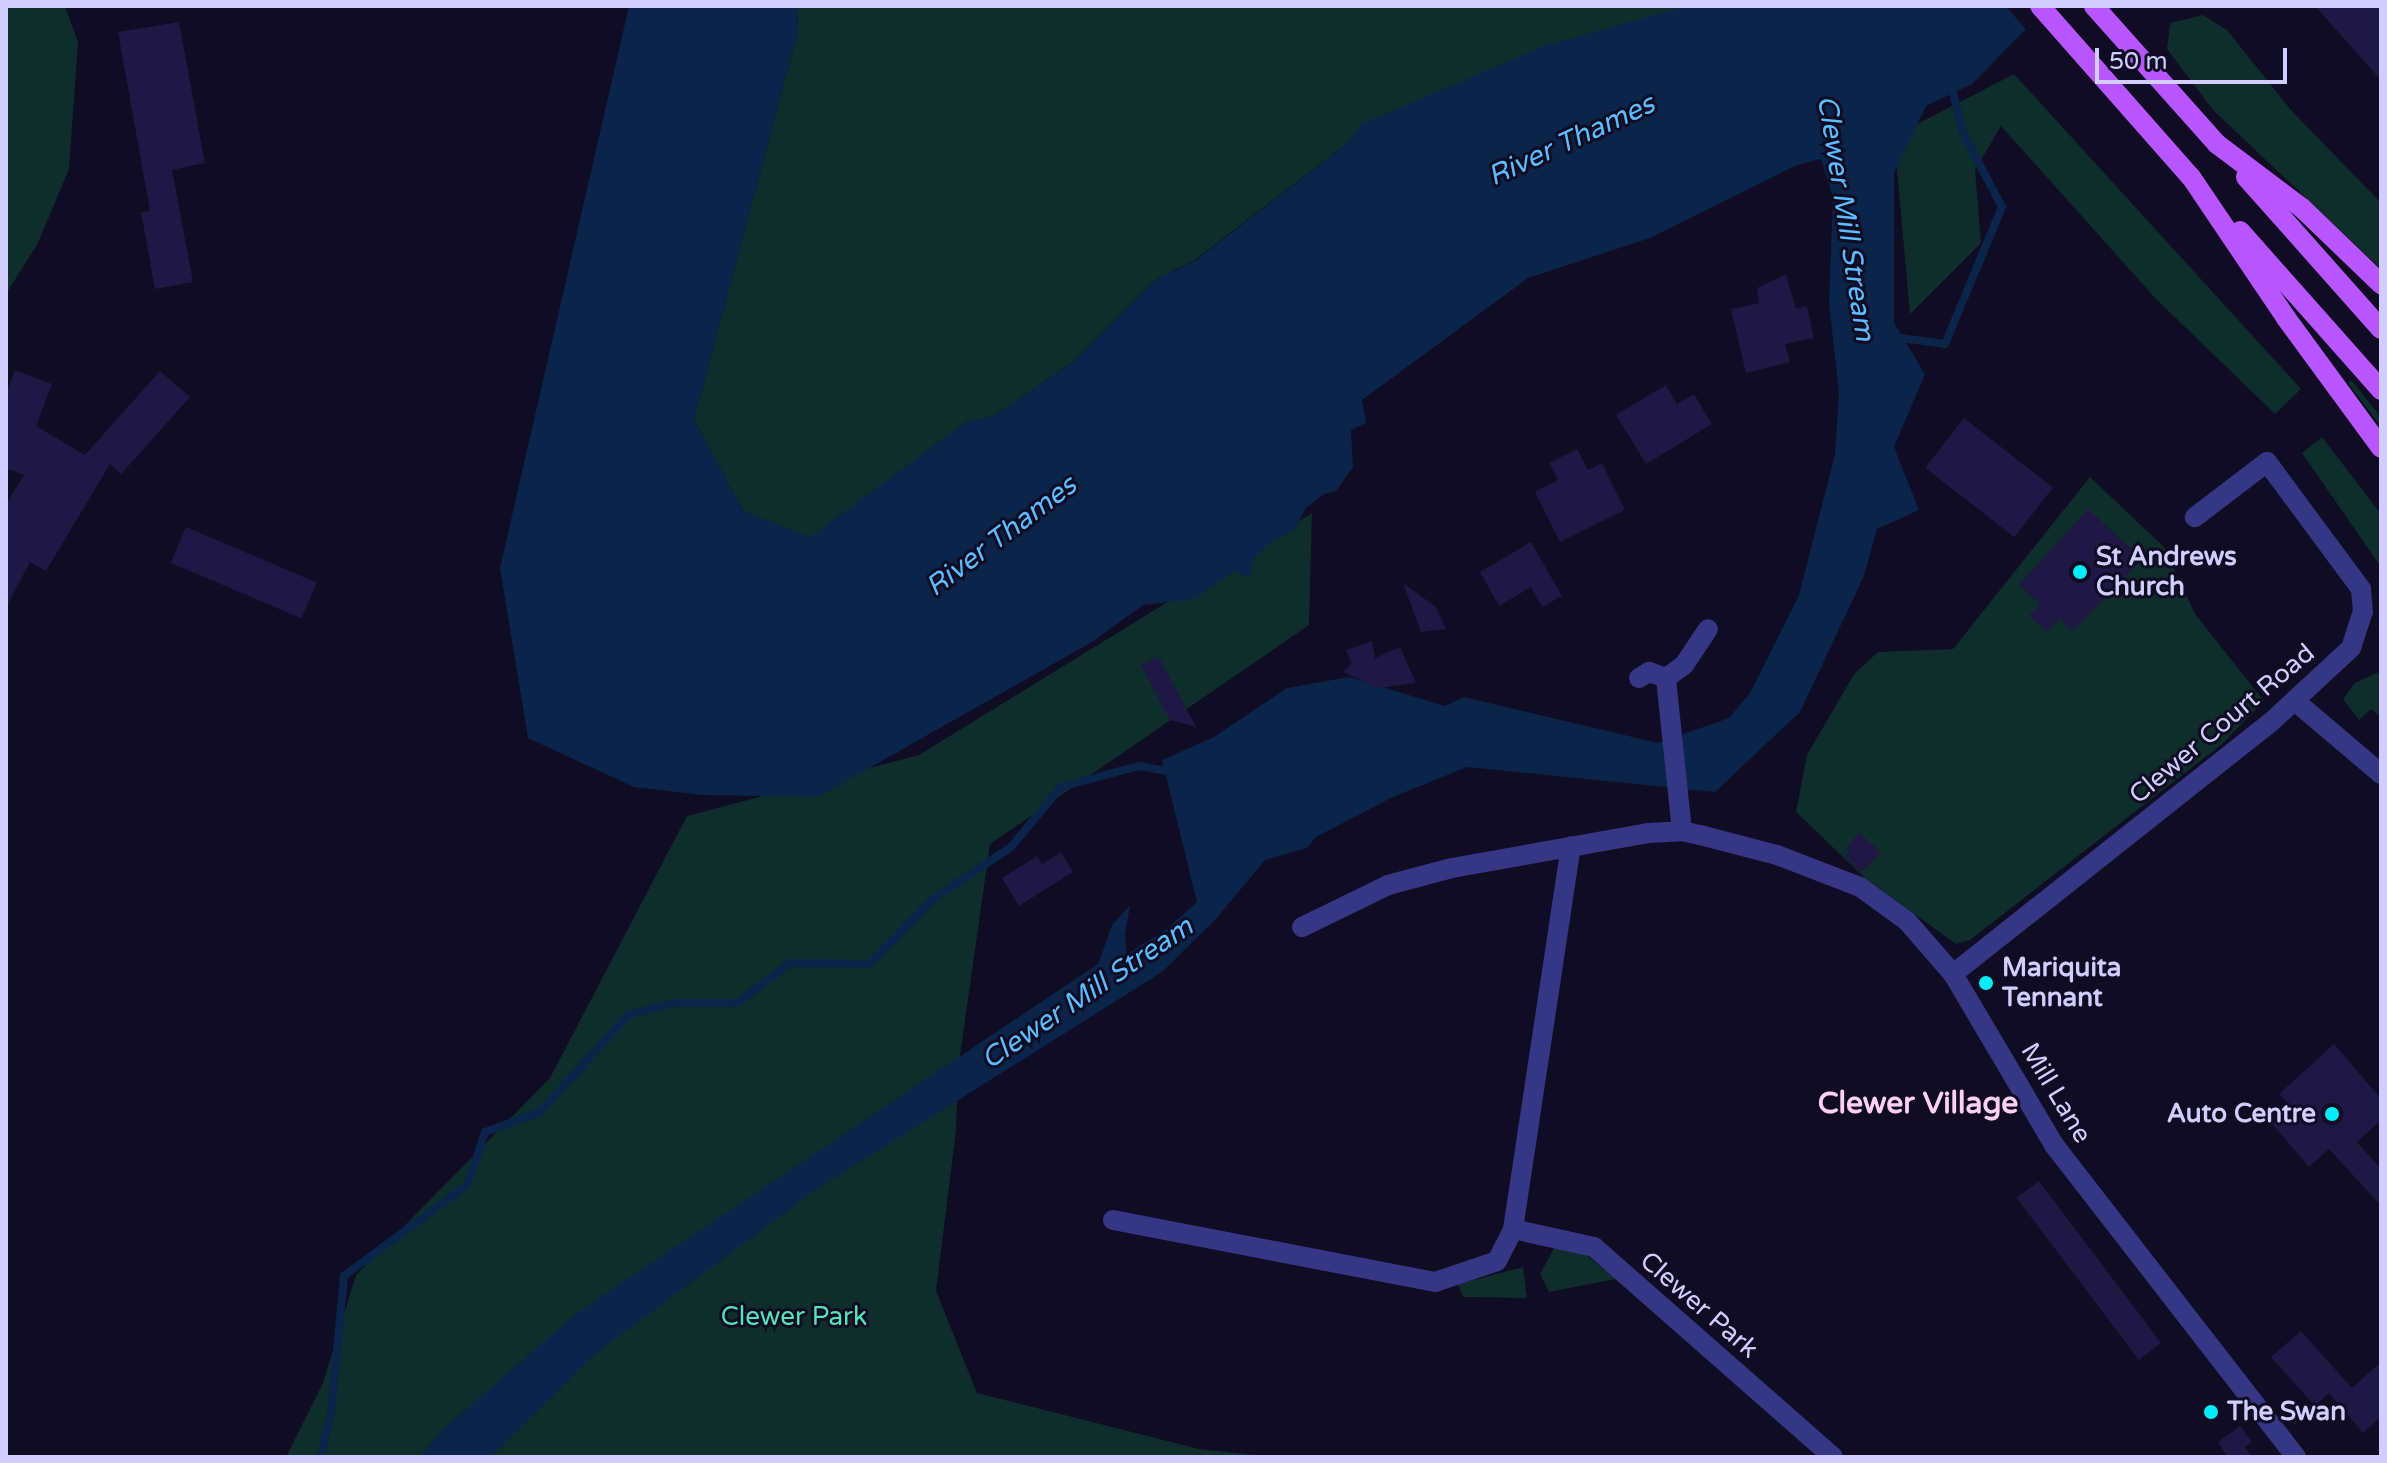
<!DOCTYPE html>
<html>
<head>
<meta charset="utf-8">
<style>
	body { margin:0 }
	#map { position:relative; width:2387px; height:1463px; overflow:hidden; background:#0f0c23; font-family:"Varela Round",sans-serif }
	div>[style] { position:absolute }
	.green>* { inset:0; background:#0f2d2a }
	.water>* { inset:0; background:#0a2549 }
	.pier>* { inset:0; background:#0f0c23 }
	.stream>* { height:8px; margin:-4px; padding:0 4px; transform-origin:4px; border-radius:4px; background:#0a2549 }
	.building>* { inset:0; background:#1f1844; transform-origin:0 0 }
	.minor>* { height:20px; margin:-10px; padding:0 10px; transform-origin:10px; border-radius:10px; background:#353684 }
	.major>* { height:20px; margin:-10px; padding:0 10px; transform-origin:10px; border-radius:10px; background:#b755ff }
	.dots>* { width:22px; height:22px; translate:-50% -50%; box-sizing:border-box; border:4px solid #0f0c23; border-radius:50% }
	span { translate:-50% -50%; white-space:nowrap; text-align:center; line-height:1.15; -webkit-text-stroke:6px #0f0c23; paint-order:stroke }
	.poi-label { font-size:26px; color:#d1ceff; font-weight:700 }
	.left { translate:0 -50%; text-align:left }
	.right { translate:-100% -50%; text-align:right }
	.street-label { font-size:26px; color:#d1ceff }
	.park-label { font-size:26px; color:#55e4b9 }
	.water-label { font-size:28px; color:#5cbcff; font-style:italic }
	.quarter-label { font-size:30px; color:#ffd0f0; font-weight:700 }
	.frame { position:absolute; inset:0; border:8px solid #d1ceff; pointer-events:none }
	.scale { position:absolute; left:2095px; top:48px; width:192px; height:36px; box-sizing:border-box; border:4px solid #d1ceff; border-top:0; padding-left:10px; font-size:24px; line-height:28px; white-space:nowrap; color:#d1ceff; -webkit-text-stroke:6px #0f0c23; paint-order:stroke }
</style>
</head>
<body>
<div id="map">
	<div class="green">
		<div style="clip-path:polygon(6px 6px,65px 6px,78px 42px,69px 169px,38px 243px,6px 294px)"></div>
		<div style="clip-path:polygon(797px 6px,1687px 6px,1362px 124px,1349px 142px,1195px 260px,1156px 279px,1074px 361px,994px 416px,966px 422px,811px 538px,743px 511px,694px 419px,798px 31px)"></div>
		<div style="clip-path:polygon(2203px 15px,2227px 30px,2291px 110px,2381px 203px,2381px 269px,2213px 110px,2167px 49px,2170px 23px)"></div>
		<div style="clip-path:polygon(2014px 74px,2301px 389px,2275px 414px,2156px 299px,2001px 126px,1975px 170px,1981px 243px,1910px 314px,1894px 136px)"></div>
		<div style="clip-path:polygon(2351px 380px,2381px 417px,2381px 427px,2348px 383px)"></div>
		<div style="clip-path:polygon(2322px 437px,2381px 514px,2381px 567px,2302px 453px)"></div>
		<div style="clip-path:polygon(2090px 477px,2164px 547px,2195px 614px,2264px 701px,2222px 744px,1970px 940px,1956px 944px,1866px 879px,1796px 812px,1807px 755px,1854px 674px,1878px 652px,1953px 649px)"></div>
		<div style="clip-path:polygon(1312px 513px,1309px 625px,990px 844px,958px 1070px,956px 1130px,936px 1291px,977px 1393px,1199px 1449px,1273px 1457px,286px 1457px,323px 1383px,356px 1275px,550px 1078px,687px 816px,919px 755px)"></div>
		<div style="clip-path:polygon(2381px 671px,2381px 718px,2371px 709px,2359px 720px,2343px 699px,2355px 683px)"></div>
		<div style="clip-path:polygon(1554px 1248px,1585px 1254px,1616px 1279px,1549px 1292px,1540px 1274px)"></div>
		<div style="clip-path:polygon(1523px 1267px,1527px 1298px,1463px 1297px,1458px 1284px)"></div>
	</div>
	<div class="water">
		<div style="clip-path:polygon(629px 6px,797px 6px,798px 31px,694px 419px,743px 511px,810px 537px,966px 422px,994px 416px,1074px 361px,1156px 279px,1196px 260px,1349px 142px,1362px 124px,1544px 46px,1687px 6px,2049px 6px,1972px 84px,1926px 106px,1894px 173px,1894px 323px,1925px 374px,1894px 447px,1919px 510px,1877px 529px,1864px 576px,1800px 712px,1715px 792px,1467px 767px,1393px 797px,1316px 837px,1307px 848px,1265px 860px,1215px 920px,1162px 972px,814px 1191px,595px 1354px,491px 1457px,419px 1457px,444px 1428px,577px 1313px,1098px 964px,1112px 925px,1130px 905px,1125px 935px,1127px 954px,1167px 929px,1197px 902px,1162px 760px,1214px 737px,1287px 688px,1349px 677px,1445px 706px,1464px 697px,1658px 743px,1729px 718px,1750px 693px,1799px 595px,1835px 454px,1839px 393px,1829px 303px,1833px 197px,1821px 159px,1797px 165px,1650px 238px,1528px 278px,1362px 400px,1366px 423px,1351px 430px,1353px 467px,1336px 491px,1324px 494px,1306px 508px,1294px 530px,1271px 542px,1253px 560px,1250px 577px,1233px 572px,1195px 599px,1143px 605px,1092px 642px,818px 797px,703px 795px,634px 787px,528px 738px,500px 568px)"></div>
	</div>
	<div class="pier">
		<div style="clip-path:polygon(2006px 6px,2053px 6px,2029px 33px)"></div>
	</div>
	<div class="stream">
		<div style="left:1894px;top:337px;width:51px;rotate:7.8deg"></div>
		<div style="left:1945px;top:344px;width:148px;rotate:-67.4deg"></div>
		<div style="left:2002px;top:207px;width:84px;rotate:-117.8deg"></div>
		<div style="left:1963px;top:133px;width:50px;rotate:-103.8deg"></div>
		<div style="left:321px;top:1457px;width:46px;rotate:-77.5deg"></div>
		<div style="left:331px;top:1412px;width:137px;rotate:-84.5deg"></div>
		<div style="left:344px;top:1276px;width:153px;rotate:-36.5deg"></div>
		<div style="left:467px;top:1185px;width:56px;rotate:-71.2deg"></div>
		<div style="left:485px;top:1132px;width:59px;rotate:-20deg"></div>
		<div style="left:540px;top:1112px;width:131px;rotate:-47.8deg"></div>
		<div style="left:628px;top:1015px;width:48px;rotate:-14.6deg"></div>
		<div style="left:674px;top:1003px;width:63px"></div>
		<div style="left:737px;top:1003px;width:66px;rotate:-37deg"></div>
		<div style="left:790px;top:963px;width:79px;rotate:0.7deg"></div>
		<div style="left:869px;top:964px;width:91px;rotate:-45.4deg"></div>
		<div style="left:933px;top:899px;width:94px;rotate:-33.7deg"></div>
		<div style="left:1011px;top:847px;width:78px;rotate:-50.2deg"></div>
		<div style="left:1061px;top:787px;width:81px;rotate:-15.1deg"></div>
		<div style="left:1139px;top:766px;width:35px;rotate:10deg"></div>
	</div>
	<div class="building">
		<div style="clip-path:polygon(2315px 6px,2381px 6px,2381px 80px)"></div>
		<div style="clip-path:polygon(179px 22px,205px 163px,172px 170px,193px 282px,155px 289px,141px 212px,150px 211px,118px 32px)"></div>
		<div style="clip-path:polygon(1786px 274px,1796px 309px,1807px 306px,1814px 338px,1785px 344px,1790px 362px,1746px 373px,1731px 309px,1759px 303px,1757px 288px)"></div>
		<div style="clip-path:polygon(15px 370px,52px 384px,36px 426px,85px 455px,160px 371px,190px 397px,121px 474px,110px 464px,46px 571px,30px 562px,6px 608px,6px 504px,24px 475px,6px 468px,6px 394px)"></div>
		<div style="clip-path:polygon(1666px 385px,1677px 404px,1694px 394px,1712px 424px,1646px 464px,1616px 415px)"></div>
		<div style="left:1964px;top:418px;width:113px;height:63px;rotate:38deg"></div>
		<div style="clip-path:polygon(1577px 449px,1588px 470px,1602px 463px,1625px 510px,1560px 542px,1535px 492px,1558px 480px,1549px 463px)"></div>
		<div style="clip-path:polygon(2088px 509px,2142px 559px,2073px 631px,2060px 619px,2047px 632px,2029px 615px,2040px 604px,2019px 585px)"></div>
		<div style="left:186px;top:527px;width:142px;height:39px;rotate:23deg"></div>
		<div style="clip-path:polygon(1531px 542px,1562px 596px,1542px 607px,1531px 587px,1499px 606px,1480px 572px)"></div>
		<div style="clip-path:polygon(1403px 583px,1436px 607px,1446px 629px,1421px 632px)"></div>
		<div style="clip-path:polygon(1372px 641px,1375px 658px,1400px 647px,1416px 683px,1378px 688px,1343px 672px,1352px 664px,1346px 650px)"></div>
		<div style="clip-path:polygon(1158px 656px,1196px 727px,1170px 720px,1141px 665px)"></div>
		<div style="clip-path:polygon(1859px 832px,1881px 853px,1861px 872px,1845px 857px,1849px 852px,1846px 849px)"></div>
		<div style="clip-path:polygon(1061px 852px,1073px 872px,1019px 906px,1002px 878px,1037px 856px,1042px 864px)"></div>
		<div style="clip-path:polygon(2334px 1044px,2381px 1099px,2381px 1120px,2357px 1142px,2381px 1169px,2381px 1206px,2329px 1149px,2309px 1167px,2272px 1124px,2292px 1107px,2279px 1094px)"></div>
		<div style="left:2039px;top:1181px;width:203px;height:28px;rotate:53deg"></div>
		<div style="clip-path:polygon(2301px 1331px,2352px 1388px,2381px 1362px,2381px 1417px,2363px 1433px,2329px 1393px,2315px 1406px,2271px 1357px)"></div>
		<div style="clip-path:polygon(2240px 1426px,2252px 1442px,2245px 1447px,2252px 1457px,2228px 1457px,2218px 1442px)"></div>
	</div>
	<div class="minor">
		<div style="left:1639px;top:678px;width:12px;rotate:-31deg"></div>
		<div style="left:1649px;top:672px;width:18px;rotate:19deg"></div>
		<div style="left:2295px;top:701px;width:113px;rotate:40.3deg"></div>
		<div style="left:1682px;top:831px;width:154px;rotate:-96deg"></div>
		<div style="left:1666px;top:678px;width:22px;rotate:-36deg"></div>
		<div style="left:1684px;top:665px;width:43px;rotate:-56.3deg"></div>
		<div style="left:1302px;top:927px;width:96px;rotate:-26deg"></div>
		<div style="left:1388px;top:885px;width:66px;rotate:-14.9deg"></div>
		<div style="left:1452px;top:868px;width:199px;rotate:-10.1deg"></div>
		<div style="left:1648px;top:833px;width:34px;rotate:-3deg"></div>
		<div style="left:1682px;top:831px;width:18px;rotate:13deg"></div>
		<div style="left:1700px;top:835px;width:80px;rotate:14.6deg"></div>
		<div style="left:1777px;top:855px;width:89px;rotate:21.1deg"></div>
		<div style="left:1860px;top:887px;width:58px;rotate:35.9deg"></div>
		<div style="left:1907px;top:921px;width:70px;rotate:49deg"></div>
		<div style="left:1953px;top:974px;width:199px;rotate:59.4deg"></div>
		<div style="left:2054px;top:1145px;width:395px;rotate:52.2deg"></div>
		<div style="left:1953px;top:974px;width:404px;rotate:-38.4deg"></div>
		<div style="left:2270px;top:723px;width:110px;rotate:-42.8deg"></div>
		<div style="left:2351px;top:648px;width:38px;rotate:-72deg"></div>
		<div style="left:2363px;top:612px;width:23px;rotate:-95deg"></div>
		<div style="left:2361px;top:589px;width:158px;rotate:-126.5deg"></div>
		<div style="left:2267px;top:462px;width:91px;rotate:142.6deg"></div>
		<div style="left:1113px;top:1220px;width:328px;rotate:10.9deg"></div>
		<div style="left:1435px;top:1282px;width:65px;rotate:-18.7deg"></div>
		<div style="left:1497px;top:1261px;width:36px;rotate:-63deg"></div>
		<div style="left:1513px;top:1229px;width:83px;rotate:12.5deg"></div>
		<div style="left:1594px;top:1247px;width:318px;rotate:41.3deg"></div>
		<div style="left:1513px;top:1229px;width:387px;rotate:-81.4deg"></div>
	</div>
	<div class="major">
		<div style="left:2040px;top:6px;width:228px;rotate:48.6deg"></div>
		<div style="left:2191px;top:177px;width:170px;rotate:56deg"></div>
		<div style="left:2286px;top:318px;width:161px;rotate:53.8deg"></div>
		<div style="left:2094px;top:6px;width:185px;rotate:48.3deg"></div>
		<div style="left:2217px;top:144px;width:106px;rotate:37deg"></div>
		<div style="left:2302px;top:208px;width:110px;rotate:43.9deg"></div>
		<div style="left:2246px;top:177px;width:203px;rotate:48.4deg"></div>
		<div style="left:2240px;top:231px;width:213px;rotate:48.4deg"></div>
	</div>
	<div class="dots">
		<div style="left:2080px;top:572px;background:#00ecf9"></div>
		<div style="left:1986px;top:983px;background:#00ecf9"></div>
		<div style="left:2332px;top:1114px;background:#00ecf9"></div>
		<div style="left:2211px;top:1412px;background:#00ecf9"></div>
	</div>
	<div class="poi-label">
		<span class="left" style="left:2096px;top:572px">St Andrews<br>Church</span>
		<span class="left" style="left:2002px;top:983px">Mariquita<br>Tennant</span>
		<span class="right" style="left:2316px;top:1114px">Auto Centre</span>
		<span class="left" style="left:2227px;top:1412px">The Swan</span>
	</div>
	<div class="street-label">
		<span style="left:2222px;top:724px;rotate:-40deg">Clewer Court Road</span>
		<span style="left:2056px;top:1093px;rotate:59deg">Mill Lane</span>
		<span style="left:1699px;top:1305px;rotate:41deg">Clewer Park</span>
	</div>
	<div class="park-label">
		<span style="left:794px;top:1317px">Clewer Park</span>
	</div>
	<div class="water-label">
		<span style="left:1571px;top:140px;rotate:-25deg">River Thames</span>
		<span style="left:1846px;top:218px;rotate:81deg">Clewer Mill Stream</span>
		<span style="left:1001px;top:536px;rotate:-37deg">River Thames</span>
		<span style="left:1087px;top:993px;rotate:-34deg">Clewer Mill Stream</span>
	</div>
	<div class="quarter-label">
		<span style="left:1918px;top:1104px">Clewer Village</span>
	</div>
	<div class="frame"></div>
	<div class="scale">50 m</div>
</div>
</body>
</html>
